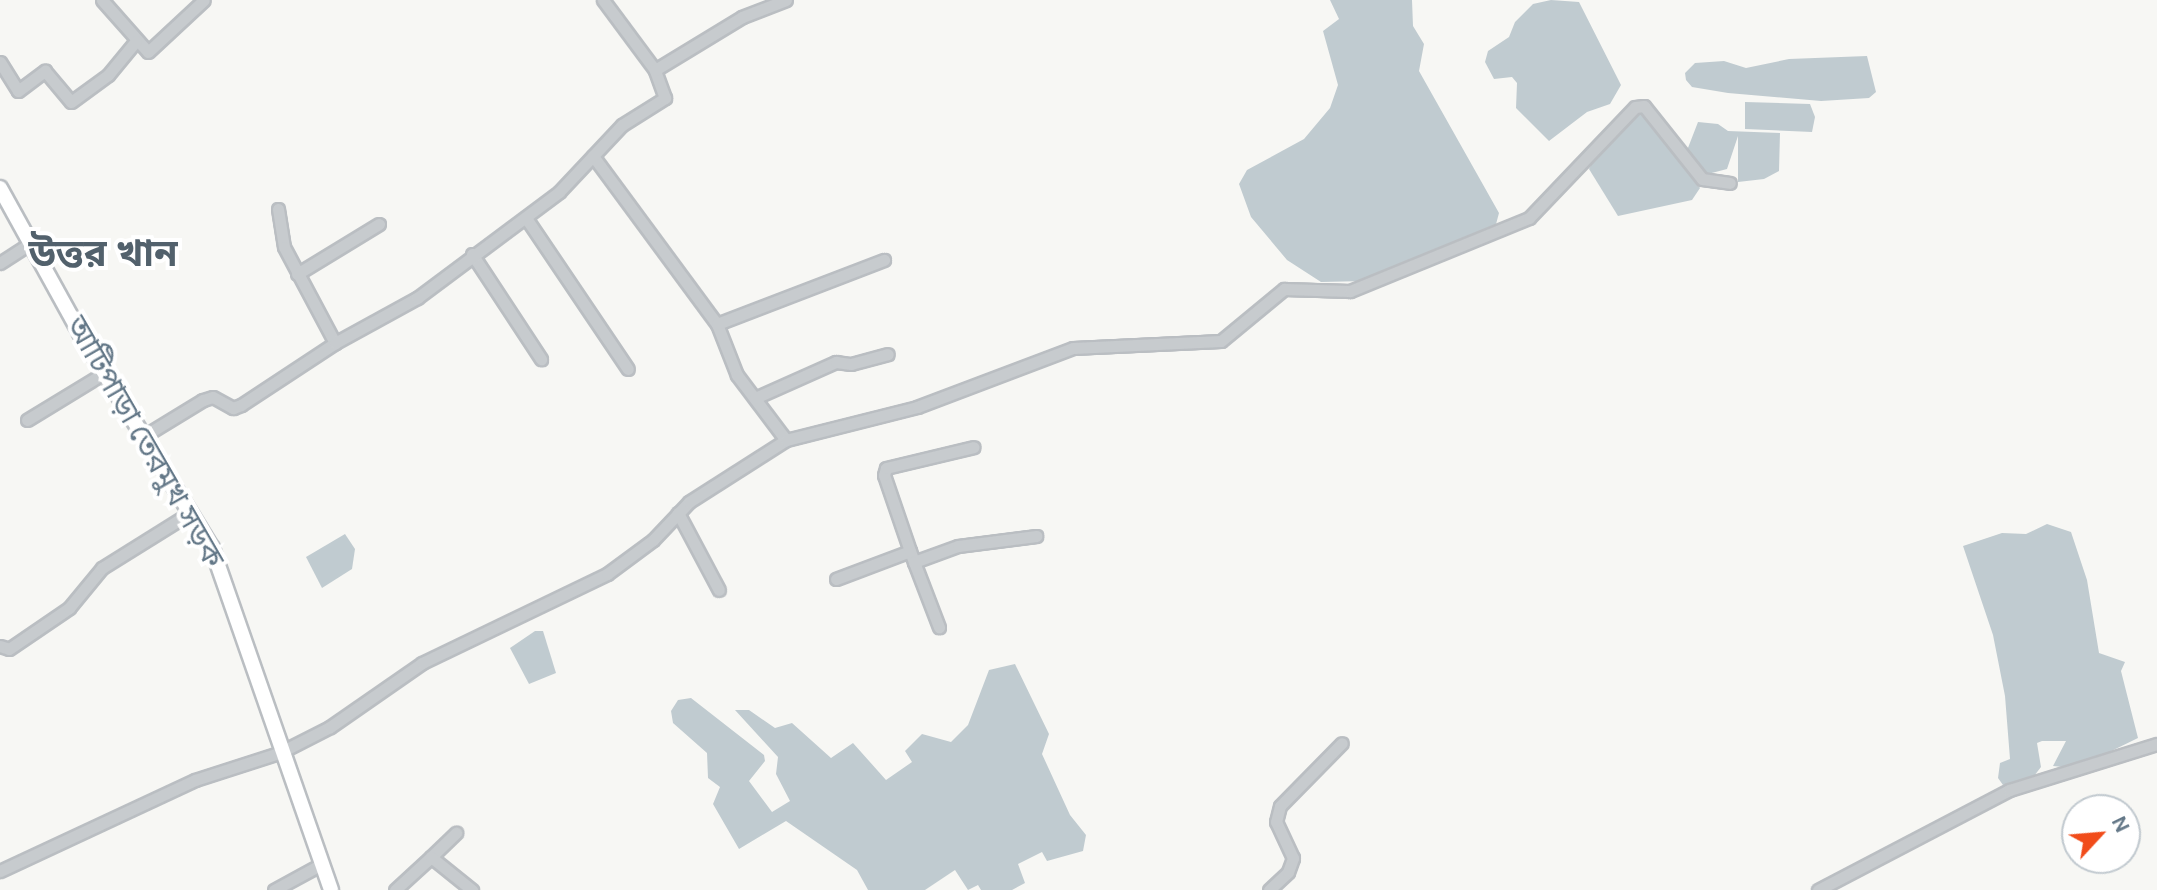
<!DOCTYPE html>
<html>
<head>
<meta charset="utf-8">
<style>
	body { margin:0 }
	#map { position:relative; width:2157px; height:890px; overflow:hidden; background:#f7f7f4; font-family:Karla,"Noto Sans Bengali",sans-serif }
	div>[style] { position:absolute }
	.water>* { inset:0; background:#c0cbd0 }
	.roads { filter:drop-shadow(2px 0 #babec2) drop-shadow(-2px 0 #babec2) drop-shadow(0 2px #babec2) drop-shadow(0 -2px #babec2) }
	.minor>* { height:11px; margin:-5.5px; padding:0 5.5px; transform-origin:5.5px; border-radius:5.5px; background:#c7cbce }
	.major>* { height:14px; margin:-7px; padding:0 7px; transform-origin:7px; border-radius:7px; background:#fff }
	span { translate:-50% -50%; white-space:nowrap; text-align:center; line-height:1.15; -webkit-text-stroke:8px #fff; paint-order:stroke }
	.street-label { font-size:30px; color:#647888 }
	.district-label { font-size:38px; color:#52616c; font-weight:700 }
	.north { position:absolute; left:2061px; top:794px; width:80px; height:80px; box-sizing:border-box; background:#fff; border:2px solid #c1c9cf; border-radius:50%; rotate:64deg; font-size:22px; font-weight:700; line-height:32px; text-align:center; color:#647888 }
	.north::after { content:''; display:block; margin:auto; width:28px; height:36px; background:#f14c1a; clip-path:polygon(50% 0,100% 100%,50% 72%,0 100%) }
</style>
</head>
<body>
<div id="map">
	<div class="water">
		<div style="clip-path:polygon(1330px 0,1412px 0,1413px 26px,1424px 44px,1419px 71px,1499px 213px,1495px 228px,1366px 281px,1321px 282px,1287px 260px,1251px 217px,1239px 184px,1247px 170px,1304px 139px,1330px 108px,1338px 85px,1323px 31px,1339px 19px)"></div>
		<div style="clip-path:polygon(1551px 0,1579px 2px,1621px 85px,1610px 104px,1587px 112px,1549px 141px,1516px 108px,1517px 83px,1512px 77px,1494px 79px,1485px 62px,1488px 51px,1509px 37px,1515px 22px,1533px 4px)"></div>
		<div style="clip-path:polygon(1867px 56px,1876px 92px,1869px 98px,1821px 101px,1728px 93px,1692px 87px,1686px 80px,1685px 73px,1695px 63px,1724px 61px,1746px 68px,1789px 59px)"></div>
		<div style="clip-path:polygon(1745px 102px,1810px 104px,1815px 117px,1812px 132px,1745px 129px)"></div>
		<div style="clip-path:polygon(1641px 112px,1700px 188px,1692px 200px,1618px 216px,1589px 169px,1598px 151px)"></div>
		<div style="clip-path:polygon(1698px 122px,1718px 124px,1728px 131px,1780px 133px,1779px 171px,1764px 179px,1738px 182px,1738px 136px,1727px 169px,1704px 175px,1686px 153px)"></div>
		<div style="clip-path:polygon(2047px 524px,2071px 532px,2087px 580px,2099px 653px,2125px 662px,2121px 671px,2138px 738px,2097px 758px,2063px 767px,2053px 766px,2066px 741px,2042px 741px,2037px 743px,2041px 767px,2034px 776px,2003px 785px,1998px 778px,2000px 763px,2010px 759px,2005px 696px,1993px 635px,1963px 546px,2002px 533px,2026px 534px)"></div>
		<div style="clip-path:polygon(345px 534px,355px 549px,352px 569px,322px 588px,306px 557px)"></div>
		<div style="clip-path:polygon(535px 631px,543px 631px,556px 673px,529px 684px,510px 648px)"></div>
		<div style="clip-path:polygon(1015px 664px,1049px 734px,1042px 754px,1070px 815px,1086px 835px,1083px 851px,1047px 861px,1042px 852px,1018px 864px,1025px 883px,1012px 890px,981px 890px,978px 885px,968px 890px,955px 870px,925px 890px,868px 890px,857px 870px,786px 821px,739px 849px,713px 804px,720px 787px,708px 778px,707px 753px,673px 723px,671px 711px,678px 700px,691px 698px,764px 755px,765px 761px,749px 781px,772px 812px,790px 801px,776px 774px,778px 757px,735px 710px,749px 710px,775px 728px,792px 723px,831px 758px,853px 743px,886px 780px,912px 762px,905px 751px,922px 734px,951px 742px,968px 725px,989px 670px)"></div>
	</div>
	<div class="roads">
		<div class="minor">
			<div style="left:102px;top:0;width:69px;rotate:48.5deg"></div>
			<div style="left:148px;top:52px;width:76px;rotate:-42.9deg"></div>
			<div style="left:603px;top:0;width:87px;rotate:53.4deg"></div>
			<div style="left:0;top:62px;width:34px;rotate:58deg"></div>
			<div style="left:18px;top:91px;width:34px;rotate:-37deg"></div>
			<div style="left:45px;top:71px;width:40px;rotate:50deg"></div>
			<div style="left:71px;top:102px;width:46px;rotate:-36.1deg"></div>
			<div style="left:108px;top:75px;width:44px;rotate:-50.5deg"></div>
			<div style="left:593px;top:156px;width:209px;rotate:53.6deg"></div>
			<div style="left:717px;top:324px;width:55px;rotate:68.6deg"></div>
			<div style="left:737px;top:375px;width:81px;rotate:53deg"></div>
			<div style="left:278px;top:209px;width:38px;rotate:81deg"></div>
			<div style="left:284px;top:247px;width:109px;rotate:62deg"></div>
			<div style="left:526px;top:218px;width:182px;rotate:56deg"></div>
			<div style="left:472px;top:254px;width:126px;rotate:56.7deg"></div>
			<div style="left:0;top:263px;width:37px;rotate:-33deg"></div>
			<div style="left:297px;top:274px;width:96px;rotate:-31.4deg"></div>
			<div style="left:717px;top:324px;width:179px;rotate:-21deg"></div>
			<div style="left:755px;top:398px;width:89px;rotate:-24deg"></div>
			<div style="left:836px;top:362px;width:15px;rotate:8deg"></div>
			<div style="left:851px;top:364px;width:38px;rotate:-15deg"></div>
			<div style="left:27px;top:420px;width:90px;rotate:-31.4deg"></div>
			<div style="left:144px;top:436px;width:69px;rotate:-31.4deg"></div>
			<div style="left:203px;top:400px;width:10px;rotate:-17deg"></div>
			<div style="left:213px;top:397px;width:23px;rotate:29deg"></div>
			<div style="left:233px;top:408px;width:9px;rotate:-21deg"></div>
			<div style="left:241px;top:405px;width:113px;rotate:-33.4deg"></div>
			<div style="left:335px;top:343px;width:94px;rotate:-28.8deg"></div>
			<div style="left:417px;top:298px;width:177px;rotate:-36.7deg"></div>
			<div style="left:559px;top:192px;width:92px;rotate:-46.8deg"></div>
			<div style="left:622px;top:125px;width:51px;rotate:-32.1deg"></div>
			<div style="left:665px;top:98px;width:30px;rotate:-110deg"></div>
			<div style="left:655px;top:70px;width:102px;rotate:-31.3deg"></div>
			<div style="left:742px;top:17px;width:47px;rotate:-21.1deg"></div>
			<div style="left:678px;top:513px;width:87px;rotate:62deg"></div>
			<div style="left:910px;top:551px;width:12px;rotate:70deg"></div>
			<div style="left:914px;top:562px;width:47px;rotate:-20deg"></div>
			<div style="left:958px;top:546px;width:79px;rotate:-7.3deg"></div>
			<div style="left:914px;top:562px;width:70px;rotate:69deg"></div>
			<div style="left:836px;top:579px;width:79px;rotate:-20.7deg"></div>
			<div style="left:910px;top:551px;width:80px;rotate:-108.9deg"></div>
			<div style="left:884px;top:475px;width:7px;rotate:-74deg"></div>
			<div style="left:886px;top:468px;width:90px;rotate:-13.4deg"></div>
			<div style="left:0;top:646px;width:9px;rotate:18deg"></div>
			<div style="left:9px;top:649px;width:73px;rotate:-34.3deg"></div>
			<div style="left:69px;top:608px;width:52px;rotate:-50.5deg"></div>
			<div style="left:102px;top:568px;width:104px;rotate:-32deg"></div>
			<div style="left:431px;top:857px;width:35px;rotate:-44deg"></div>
			<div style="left:0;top:871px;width:215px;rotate:-25deg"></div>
			<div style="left:195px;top:780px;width:88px;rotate:-17.8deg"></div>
			<div style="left:279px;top:753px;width:57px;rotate:-27deg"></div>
			<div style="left:330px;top:727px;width:112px;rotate:-34.8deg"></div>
			<div style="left:422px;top:663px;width:205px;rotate:-25.7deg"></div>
			<div style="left:607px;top:574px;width:57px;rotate:-36.5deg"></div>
			<div style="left:653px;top:540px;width:52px;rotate:-46.5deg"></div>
			<div style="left:689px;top:502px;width:115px;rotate:-32.6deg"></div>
			<div style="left:786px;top:440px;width:135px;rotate:-14.1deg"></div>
			<div style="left:917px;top:407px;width:167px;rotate:-20.7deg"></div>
			<div style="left:1073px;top:348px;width:148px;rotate:-2.7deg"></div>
			<div style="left:1221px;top:341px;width:82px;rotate:-39.5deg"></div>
			<div style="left:1284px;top:289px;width:66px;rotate:1.7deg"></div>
			<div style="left:1350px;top:291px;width:193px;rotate:-22.2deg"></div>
			<div style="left:1529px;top:218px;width:153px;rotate:-46.3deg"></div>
			<div style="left:1635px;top:107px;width:9px;rotate:-6deg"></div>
			<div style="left:1644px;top:106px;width:93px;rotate:51.5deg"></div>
			<div style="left:1702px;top:179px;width:28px;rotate:8deg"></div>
			<div style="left:274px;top:890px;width:52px;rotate:-28.5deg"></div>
			<div style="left:395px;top:890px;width:49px;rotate:-42.5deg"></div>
			<div style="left:431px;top:857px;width:53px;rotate:38.8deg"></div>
			<div style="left:1269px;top:890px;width:26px;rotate:-43deg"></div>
			<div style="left:1288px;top:872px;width:15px;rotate:-70deg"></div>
			<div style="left:1293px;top:858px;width:40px;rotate:-115deg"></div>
			<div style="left:1276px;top:822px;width:16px;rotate:-76deg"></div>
			<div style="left:1280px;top:806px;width:88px;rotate:-45.5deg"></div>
			<div style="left:1818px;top:890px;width:216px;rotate:-27.6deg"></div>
			<div style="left:2009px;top:790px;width:155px;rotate:-17.3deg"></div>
		</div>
		<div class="major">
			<div style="left:0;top:188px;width:166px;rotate:61.1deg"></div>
			<div style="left:80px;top:333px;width:252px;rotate:58.5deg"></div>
			<div style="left:212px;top:548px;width:362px;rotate:70.8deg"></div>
		</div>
	</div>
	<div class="street-label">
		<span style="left:145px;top:442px;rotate:60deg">আটিপাড়া তেরমুখ সড়ক</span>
	</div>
	<div class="district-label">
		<span style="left:103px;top:254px">উত্তর খান</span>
	</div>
	<div class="north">N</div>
</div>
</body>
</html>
